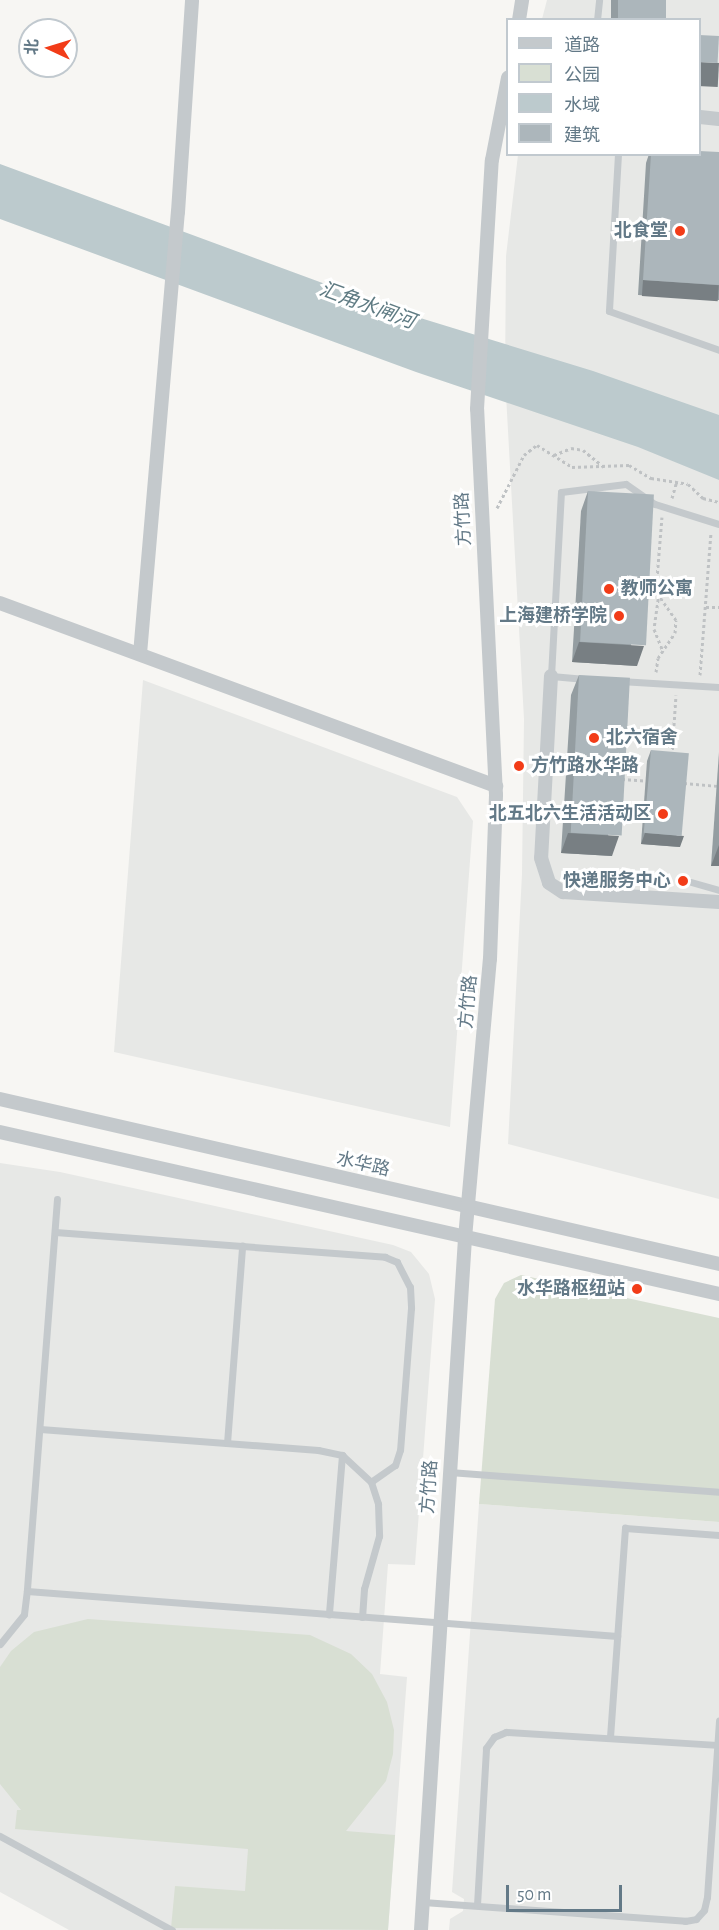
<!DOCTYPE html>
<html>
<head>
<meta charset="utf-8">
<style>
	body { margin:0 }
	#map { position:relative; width:719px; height:1930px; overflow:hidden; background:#f7f6f3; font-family:"Alegreya Sans","Noto Sans SC",sans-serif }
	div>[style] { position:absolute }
	.built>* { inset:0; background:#e7e8e6 }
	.green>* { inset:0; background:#d8dfd3 }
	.water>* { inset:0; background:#bccacd }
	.path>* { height:3px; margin-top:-1.5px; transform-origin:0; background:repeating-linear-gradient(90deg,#bfc2c4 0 3px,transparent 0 6px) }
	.lane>* { height:7px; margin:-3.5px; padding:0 3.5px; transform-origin:3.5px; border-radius:3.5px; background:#c4c9cc }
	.street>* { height:14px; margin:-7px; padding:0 7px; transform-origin:7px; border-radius:7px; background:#c4c9cc }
	.wall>* { inset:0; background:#949da1; transform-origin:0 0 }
	.shaded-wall>* { inset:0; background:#787f83; transform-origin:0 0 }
	.building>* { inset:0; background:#acb6bb; transform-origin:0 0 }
	.dots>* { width:16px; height:16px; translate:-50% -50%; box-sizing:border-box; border:3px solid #fff; border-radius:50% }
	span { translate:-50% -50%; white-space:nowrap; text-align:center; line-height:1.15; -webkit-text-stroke:6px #fff; paint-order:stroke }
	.poi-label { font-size:18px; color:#637987; font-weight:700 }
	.right { translate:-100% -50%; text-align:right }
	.left { translate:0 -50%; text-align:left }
	.street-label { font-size:18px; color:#637987 }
	.water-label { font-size:20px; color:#5f7b83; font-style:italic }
	.legend { position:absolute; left:506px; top:18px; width:195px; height:138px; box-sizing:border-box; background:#fff; border:2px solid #c1c9cf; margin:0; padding:8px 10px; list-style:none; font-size:18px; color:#637987 }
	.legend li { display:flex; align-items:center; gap:12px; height:30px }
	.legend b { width:30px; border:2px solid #c1c9cf }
	.north { position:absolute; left:18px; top:18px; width:60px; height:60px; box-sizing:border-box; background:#fff; border:2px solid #c1c9cf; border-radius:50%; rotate:274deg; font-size:16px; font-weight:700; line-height:24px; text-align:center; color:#637987 }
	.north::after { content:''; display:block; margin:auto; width:21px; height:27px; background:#f23c18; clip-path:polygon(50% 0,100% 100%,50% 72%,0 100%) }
	.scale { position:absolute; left:506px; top:1885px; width:116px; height:27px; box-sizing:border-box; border:3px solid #637987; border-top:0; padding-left:8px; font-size:18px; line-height:21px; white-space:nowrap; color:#637987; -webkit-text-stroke:4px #fff; paint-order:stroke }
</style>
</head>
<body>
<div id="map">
	<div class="built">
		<div style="clip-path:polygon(547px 0,719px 0,719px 1199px,508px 1144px,522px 874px,524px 719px,505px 377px,506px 256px,518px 155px,700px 154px,700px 20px,542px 19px)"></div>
		<div style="clip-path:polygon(143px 680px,457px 797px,473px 821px,450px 1127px,114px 1052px)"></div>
		<div style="clip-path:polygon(0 1163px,60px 1172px,393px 1245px,411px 1252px,429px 1274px,435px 1299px,415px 1565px,388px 1564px,380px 1674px,407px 1677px,388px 1930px,69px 1930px,0 1892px)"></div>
		<div style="clip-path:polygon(479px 1504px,719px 1522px,719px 1930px,449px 1930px,450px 1919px,463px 1911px,464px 1899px,452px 1892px)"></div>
	</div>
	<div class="green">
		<div style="clip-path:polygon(521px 1275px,719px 1318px,719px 1522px,479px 1504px,495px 1299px,504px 1283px)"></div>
		<div style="clip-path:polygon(88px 1619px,310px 1635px,351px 1654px,372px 1674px,387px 1702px,394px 1730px,393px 1754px,386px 1781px,346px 1831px,395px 1835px,388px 1930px,171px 1928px,175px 1886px,245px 1891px,248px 1849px,15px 1829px,17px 1810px,21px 1810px,0 1784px,0 1667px,11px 1651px,34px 1632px)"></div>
	</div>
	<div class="water">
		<div style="clip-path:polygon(0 164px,404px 313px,593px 371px,719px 415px,719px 480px,638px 447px,416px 372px,0 219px)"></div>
	</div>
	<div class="path">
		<div style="left:554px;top:455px;width:18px;rotate:-22deg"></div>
		<div style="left:571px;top:448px;width:12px;rotate:9deg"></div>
		<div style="left:583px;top:450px;width:27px;rotate:39deg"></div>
		<div style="left:672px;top:498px;width:18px;rotate:-74deg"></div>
		<div style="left:497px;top:508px;width:59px;rotate:-63deg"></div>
		<div style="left:524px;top:455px;width:16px;rotate:-38deg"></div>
		<div style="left:537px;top:445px;width:41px;rotate:32.2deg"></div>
		<div style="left:572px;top:467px;width:57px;rotate:-2deg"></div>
		<div style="left:629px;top:465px;width:26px;rotate:31deg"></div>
		<div style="left:651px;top:478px;width:37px;rotate:9deg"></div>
		<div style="left:688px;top:484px;width:21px;rotate:43deg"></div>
		<div style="left:703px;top:498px;width:16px;rotate:14deg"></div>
		<div style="left:659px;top:593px;width:36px;rotate:98deg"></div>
		<div style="left:654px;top:629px;width:24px;rotate:68deg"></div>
		<div style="left:706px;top:607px;width:13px"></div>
		<div style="left:656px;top:672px;width:14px;rotate:-82deg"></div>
		<div style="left:658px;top:658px;width:30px;rotate:-56deg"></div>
		<div style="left:675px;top:633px;width:13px;rotate:-86deg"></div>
		<div style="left:676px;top:620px;width:35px;rotate:-125deg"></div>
		<div style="left:656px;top:591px;width:74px;rotate:-85.4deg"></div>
		<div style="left:700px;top:675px;width:143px;rotate:-85.6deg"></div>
		<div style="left:672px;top:755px;width:60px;rotate:-86.2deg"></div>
		<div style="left:622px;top:779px;width:26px;rotate:4deg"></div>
		<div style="left:684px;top:783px;width:33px;rotate:5deg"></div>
	</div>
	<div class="lane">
		<div style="left:597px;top:20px;width:20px;rotate:-84deg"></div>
		<div style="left:618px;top:154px;width:157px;rotate:93.3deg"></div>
		<div style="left:609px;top:311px;width:117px;rotate:19.5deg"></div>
		<div style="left:585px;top:679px;width:34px;rotate:-175deg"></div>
		<div style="left:551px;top:676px;width:184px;rotate:-86.9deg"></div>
		<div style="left:561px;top:492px;width:65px;rotate:-7deg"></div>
		<div style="left:626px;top:484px;width:35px;rotate:35deg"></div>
		<div style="left:655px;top:504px;width:67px;rotate:17.4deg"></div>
		<div style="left:620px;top:681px;width:99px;rotate:3.5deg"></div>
		<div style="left:691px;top:882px;width:29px;rotate:16deg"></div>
		<div style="left:57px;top:1199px;width:393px;rotate:94.4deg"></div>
		<div style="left:27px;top:1591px;width:592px;rotate:4.36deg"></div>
		<div style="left:55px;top:1232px;width:331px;rotate:4.3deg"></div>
		<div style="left:385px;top:1257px;width:13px;rotate:23deg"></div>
		<div style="left:397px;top:1262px;width:28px;rotate:63deg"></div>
		<div style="left:410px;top:1287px;width:21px;rotate:87deg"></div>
		<div style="left:411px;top:1308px;width:142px;rotate:94.4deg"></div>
		<div style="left:400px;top:1450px;width:16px;rotate:108deg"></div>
		<div style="left:395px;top:1465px;width:29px;rotate:145deg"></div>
		<div style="left:40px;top:1429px;width:279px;rotate:4.3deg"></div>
		<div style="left:318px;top:1450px;width:25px;rotate:12deg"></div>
		<div style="left:342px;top:1455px;width:160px;rotate:94.7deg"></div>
		<div style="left:227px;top:1443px;width:198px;rotate:-85.6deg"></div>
		<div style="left:342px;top:1455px;width:40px;rotate:43deg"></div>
		<div style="left:371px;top:1482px;width:23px;rotate:72deg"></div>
		<div style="left:378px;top:1504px;width:32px;rotate:88deg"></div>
		<div style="left:379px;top:1536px;width:55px;rotate:105.8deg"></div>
		<div style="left:364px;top:1589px;width:28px;rotate:94deg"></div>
		<div style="left:449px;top:1472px;width:271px;rotate:4.2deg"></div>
		<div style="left:0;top:1644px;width:38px;rotate:-51deg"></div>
		<div style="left:24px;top:1614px;width:23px;rotate:-83deg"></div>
		<div style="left:610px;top:1737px;width:210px;rotate:-85.9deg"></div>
		<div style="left:625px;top:1528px;width:94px;rotate:4.3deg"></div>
		<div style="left:0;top:1836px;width:196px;rotate:28.7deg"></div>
		<div style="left:423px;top:1902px;width:263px;rotate:4.1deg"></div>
		<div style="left:685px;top:1921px;width:11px;rotate:-10deg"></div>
		<div style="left:696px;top:1919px;width:12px;rotate:-48deg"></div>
		<div style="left:704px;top:1910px;width:13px;rotate:-77deg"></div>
		<div style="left:707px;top:1897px;width:177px;rotate:-86.1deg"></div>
		<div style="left:477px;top:1905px;width:157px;rotate:-86.7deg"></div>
		<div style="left:486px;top:1748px;width:14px;rotate:-54deg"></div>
		<div style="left:494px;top:1737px;width:13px;rotate:-23deg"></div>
		<div style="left:506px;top:1732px;width:211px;rotate:3.5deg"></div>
	</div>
	<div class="street">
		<div style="left:519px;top:20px;width:20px;rotate:-81deg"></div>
		<div style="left:700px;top:117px;width:19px;rotate:6deg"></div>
		<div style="left:0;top:603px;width:529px;rotate:20.25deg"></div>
		<div style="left:140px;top:654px;width:444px;rotate:-85.1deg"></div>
		<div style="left:178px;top:212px;width:212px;rotate:-86.2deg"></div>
		<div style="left:551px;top:676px;width:182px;rotate:93.1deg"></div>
		<div style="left:541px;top:858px;width:26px;rotate:72deg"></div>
		<div style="left:549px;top:883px;width:17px;rotate:33deg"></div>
		<div style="left:563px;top:892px;width:156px;rotate:3.7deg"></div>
		<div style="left:0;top:1099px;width:738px;rotate:12.92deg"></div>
		<div style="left:0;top:1132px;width:737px;rotate:12.7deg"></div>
		<div style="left:421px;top:1930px;width:693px;rotate:-86.36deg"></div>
		<div style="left:465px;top:1238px;width:280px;rotate:-84.9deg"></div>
		<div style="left:490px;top:959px;width:164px;rotate:-87.9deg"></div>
		<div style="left:496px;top:795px;width:386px;rotate:-92.8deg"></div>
		<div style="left:477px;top:409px;width:249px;rotate:-86.6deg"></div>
		<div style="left:492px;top:160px;width:84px;rotate:-79deg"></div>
	</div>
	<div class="wall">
		<div style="left:611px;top:0;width:55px;height:20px"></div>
		<div style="clip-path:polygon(719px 152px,719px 300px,638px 295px,646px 163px,649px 154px,699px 154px)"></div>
		<div style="clip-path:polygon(588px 491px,637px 666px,572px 662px,581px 511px)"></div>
		<div style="clip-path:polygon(579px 675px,612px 856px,561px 853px,571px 695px)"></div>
		<div style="clip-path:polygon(651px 750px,680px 847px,641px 844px,647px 761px)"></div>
		<div style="clip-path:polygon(719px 752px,719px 866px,711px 866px)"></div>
	</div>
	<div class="shaded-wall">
		<div style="left:699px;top:62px;width:20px;height:24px;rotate:3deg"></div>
		<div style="left:643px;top:280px;width:76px;height:16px;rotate:4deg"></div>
		<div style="clip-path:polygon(579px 642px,644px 646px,637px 666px,572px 662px)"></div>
		<div style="clip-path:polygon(568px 833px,619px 836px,612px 856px,561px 853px)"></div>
		<div style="clip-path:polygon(645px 833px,684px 836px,680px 847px,641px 844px)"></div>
		<div style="clip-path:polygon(719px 845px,719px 866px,711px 866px)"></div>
	</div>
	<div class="building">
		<div style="left:618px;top:0;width:48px;height:20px"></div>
		<div style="left:699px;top:35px;width:20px;height:27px;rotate:3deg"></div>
		<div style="clip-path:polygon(699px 151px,719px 152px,719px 285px,643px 280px,651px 154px,699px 154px)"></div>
		<div style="left:588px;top:491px;width:66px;height:151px;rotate:3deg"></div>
		<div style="left:579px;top:675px;width:51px;height:158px;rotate:3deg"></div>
		<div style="left:651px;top:750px;width:38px;height:83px;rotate:5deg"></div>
	</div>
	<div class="dots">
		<div style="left:680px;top:231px;background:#f23c18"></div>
		<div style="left:609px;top:589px;background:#f23c18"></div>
		<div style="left:619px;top:616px;background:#f23c18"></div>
		<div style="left:594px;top:738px;background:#f23c18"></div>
		<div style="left:519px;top:766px;background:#f23c18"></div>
		<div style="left:663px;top:814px;background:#f23c18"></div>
		<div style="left:683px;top:881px;background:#f23c18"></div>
		<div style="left:637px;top:1289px;background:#f23c18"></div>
	</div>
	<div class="poi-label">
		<span class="right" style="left:668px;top:231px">北食堂</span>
		<span class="left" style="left:621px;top:589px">教师公寓</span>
		<span class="right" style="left:607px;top:616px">上海建桥学院</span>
		<span class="left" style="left:606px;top:738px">北六宿舍</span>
		<span class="left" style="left:531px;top:766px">方竹路水华路</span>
		<span class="right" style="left:651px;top:814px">北五北六生活活动区</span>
		<span class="right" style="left:671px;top:881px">快递服务中心</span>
		<span class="right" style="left:625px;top:1289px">水华路枢纽站</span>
	</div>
	<div class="street-label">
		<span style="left:464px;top:519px;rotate:-93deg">方竹路</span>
		<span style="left:469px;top:1002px;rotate:-85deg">方竹路</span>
		<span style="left:363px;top:1165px;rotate:13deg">水华路</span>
		<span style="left:430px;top:1487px;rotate:-86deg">方竹路</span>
	</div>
	<div class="water-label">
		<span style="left:367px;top:306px;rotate:20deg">汇角水闸河</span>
	</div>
	<ul class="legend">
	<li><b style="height:8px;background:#c4c9cc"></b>道路</li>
	<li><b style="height:16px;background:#d8dfd3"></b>公园</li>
	<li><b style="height:16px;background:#bccacd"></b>水域</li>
	<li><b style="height:16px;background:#acb6bb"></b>建筑</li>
	</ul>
	<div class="north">北</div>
	<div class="scale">50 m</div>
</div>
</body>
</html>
